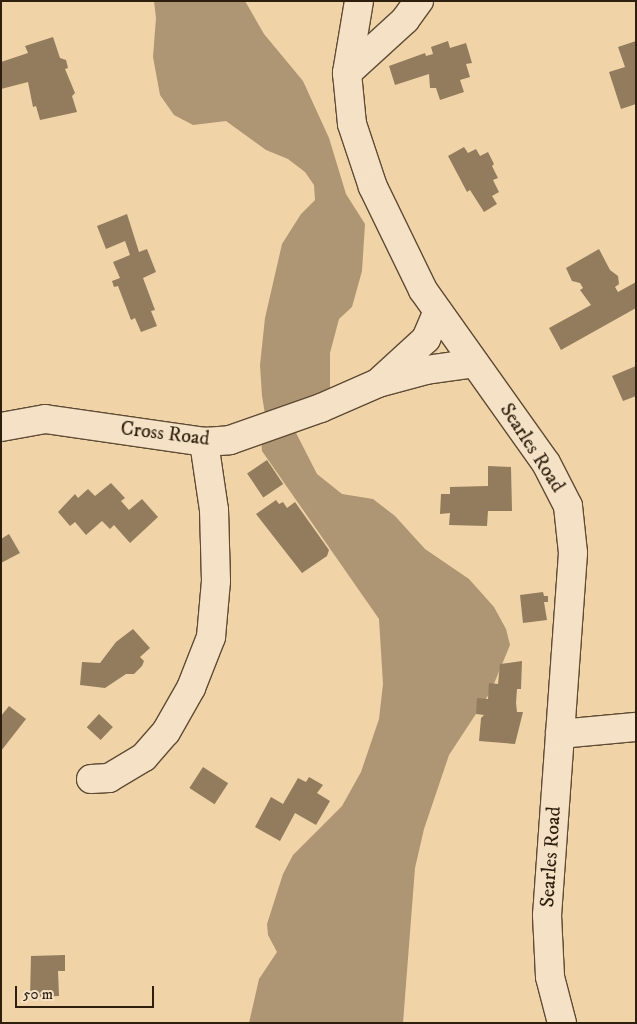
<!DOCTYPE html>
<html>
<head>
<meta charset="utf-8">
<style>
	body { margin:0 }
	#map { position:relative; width:637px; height:1024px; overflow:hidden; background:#f0d3a7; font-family:"IM FELL DW Pica",serif }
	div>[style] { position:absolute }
	.water>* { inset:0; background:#ae9573 }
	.building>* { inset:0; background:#927c5d; transform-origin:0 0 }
	.roads { filter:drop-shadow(1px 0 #5e4b34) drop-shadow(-1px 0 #5e4b34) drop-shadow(0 1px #5e4b34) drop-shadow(0 -1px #5e4b34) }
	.minor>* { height:28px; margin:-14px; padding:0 14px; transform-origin:14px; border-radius:14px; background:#f5e2c6 }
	span { translate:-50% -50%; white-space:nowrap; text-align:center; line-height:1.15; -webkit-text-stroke:4px #f5e2c6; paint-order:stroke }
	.street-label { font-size:20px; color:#2d1e0d }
	.frame { position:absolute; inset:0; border:2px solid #2d1e0d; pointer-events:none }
	.scale { position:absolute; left:15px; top:986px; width:139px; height:22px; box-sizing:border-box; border:2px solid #2d1e0d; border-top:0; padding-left:6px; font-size:15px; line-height:18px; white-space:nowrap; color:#2d1e0d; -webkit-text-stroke:4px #f5e2c6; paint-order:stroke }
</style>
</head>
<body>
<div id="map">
	<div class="water">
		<div style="clip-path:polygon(154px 1px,245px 1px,264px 34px,303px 81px,329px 138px,346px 194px,365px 224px,362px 271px,352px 307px,339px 319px,330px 353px,330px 389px,278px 412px,265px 414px,262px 396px,260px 365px,265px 318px,282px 244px,301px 214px,315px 200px,314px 185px,305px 172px,288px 159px,266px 150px,226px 121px,193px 125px,174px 115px,160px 95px,153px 57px,156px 18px)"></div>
		<div style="clip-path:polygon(293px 427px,317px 474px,342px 494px,373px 499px,395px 516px,425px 549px,469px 579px,494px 607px,506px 629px,510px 645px,491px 691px,449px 755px,424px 829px,415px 868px,403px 1023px,249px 1023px,259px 979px,277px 952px,268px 935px,267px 924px,283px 874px,293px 855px,342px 806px,361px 772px,379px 719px,383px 684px,379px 619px,262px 451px,261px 439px)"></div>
	</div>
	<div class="building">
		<div style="clip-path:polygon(53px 37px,60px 58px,66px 60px,68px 68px,65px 69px,75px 93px,72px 96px,77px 112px,40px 120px,36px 106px,33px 107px,28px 82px,1px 89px,1px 62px,28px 53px,25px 46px)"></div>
		<div style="clip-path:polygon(448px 41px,450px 48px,466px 43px,472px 63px,466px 64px,470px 77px,460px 80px,464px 92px,440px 100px,436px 88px,430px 88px,429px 74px,395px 85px,389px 66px,425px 53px,426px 56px,433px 54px,431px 47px)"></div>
		<div style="clip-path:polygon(636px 41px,636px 104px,621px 109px,609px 72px,625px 67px,618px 47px)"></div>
		<div style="clip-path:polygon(464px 147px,468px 153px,476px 149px,480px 156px,488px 152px,494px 164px,492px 166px,498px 178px,493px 180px,499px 192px,492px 196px,497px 204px,484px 212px,470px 190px,467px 192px,448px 156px)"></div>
		<div style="clip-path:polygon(127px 214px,139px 252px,147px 249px,156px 272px,143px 278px,155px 310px,151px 311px,157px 326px,141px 332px,135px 318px,131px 320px,118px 286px,114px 287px,112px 281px,120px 278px,113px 262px,130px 255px,125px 241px,106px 249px,97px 226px)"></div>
		<div style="clip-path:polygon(599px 249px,610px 270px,618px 276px,619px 284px,615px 287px,618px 292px,636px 282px,636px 308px,561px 350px,549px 328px,591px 305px,580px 290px,583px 288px,580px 283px,572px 281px,566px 268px)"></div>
		<div style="clip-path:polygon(636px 366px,636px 396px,623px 401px,612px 376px)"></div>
		<div style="left:267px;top:460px;width:29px;height:24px;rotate:56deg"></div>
		<div style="clip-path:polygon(488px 466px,511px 467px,512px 511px,488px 511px,487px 526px,449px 525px,450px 513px,440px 514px,441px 494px,450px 494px,450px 487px,488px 486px)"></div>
		<div style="clip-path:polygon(111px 483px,125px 498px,121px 501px,129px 510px,142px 499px,158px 517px,130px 543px,114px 525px,110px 529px,102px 521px,86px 535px,75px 522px,70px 526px,58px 512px,75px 494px,78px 498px,88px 489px,95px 496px)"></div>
		<div style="clip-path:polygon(276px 500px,279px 504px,283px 502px,287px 508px,295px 502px,329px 550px,327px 556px,302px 573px,256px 514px)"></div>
		<div style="clip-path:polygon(9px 534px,20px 553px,1px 563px,1px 539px)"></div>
		<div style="clip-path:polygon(543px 592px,544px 596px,548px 596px,548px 602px,544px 602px,547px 620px,523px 623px,520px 595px)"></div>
		<div style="clip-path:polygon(133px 629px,150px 648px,140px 657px,144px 661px,142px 666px,134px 674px,126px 674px,105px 688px,80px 685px,82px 662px,100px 663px,116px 642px)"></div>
		<div style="clip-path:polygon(522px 661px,521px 689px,517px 689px,516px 703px,517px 712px,523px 712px,515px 744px,479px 741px,481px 718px,484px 715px,476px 714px,477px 698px,488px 699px,489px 683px,498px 684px,500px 664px)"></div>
		<div style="clip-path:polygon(9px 706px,26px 719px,1px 751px,1px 716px)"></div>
		<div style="left:99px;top:714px;width:19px;height:18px;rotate:43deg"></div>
		<div style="left:203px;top:767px;width:30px;height:25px;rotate:33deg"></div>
		<div style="clip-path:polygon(309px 777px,323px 785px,317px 793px,330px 801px,316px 825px,295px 813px,280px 841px,255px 827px,271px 797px,283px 804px,298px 778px,306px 782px)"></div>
		<div style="clip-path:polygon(65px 955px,65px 971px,58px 971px,59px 996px,30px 997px,31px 956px)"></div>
	</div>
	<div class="roads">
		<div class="minor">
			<div style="left:359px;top:1px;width:73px;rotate:99.5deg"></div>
			<div style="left:347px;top:73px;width:51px;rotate:84.4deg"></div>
			<div style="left:352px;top:124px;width:66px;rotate:71.6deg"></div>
			<div style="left:373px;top:187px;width:114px;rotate:64.1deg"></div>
			<div style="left:423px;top:290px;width:212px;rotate:54.6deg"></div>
			<div style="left:546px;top:463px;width:48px;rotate:62.9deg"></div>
			<div style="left:568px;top:506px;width:47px;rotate:83.9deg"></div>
			<div style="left:573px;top:553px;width:363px;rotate:94.1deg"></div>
			<div style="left:547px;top:915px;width:62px;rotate:87.2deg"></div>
			<div style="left:550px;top:977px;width:48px;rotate:75.4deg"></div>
			<div style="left:347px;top:73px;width:79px;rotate:-42.4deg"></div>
			<div style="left:405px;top:20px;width:24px;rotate:-54deg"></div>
			<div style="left:381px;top:380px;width:61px;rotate:-42.3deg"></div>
			<div style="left:426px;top:339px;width:30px;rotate:-67deg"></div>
			<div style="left:1px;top:427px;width:45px;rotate:-10.3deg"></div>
			<div style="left:45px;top:419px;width:161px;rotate:8.2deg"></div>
			<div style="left:204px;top:442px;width:26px;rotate:-4deg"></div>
			<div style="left:230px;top:440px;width:96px;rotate:-19.4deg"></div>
			<div style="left:321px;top:408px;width:62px;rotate:-23.7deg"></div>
			<div style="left:378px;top:383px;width:50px;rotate:-15.2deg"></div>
			<div style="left:426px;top:370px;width:49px;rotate:-8.1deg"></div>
			<div style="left:560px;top:734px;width:76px;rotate:-5.3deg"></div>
			<div style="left:91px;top:779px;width:18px;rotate:-3deg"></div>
			<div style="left:109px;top:778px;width:41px;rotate:-31deg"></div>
			<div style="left:144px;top:757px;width:33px;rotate:-49deg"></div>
			<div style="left:166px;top:732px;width:51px;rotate:-60.4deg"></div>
			<div style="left:191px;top:688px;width:55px;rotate:-68.6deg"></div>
			<div style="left:211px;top:637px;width:56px;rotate:-84.9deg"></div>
			<div style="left:216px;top:581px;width:71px;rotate:-91.6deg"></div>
			<div style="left:214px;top:510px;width:69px;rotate:-98.4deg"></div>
		</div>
	</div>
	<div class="street-label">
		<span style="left:165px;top:434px;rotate:7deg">Cross Road</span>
		<span style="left:532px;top:448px;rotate:57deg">Searles Road</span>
		<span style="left:551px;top:857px;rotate:-86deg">Searles Road</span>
	</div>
	<div class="frame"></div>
	<div class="scale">50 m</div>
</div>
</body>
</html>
